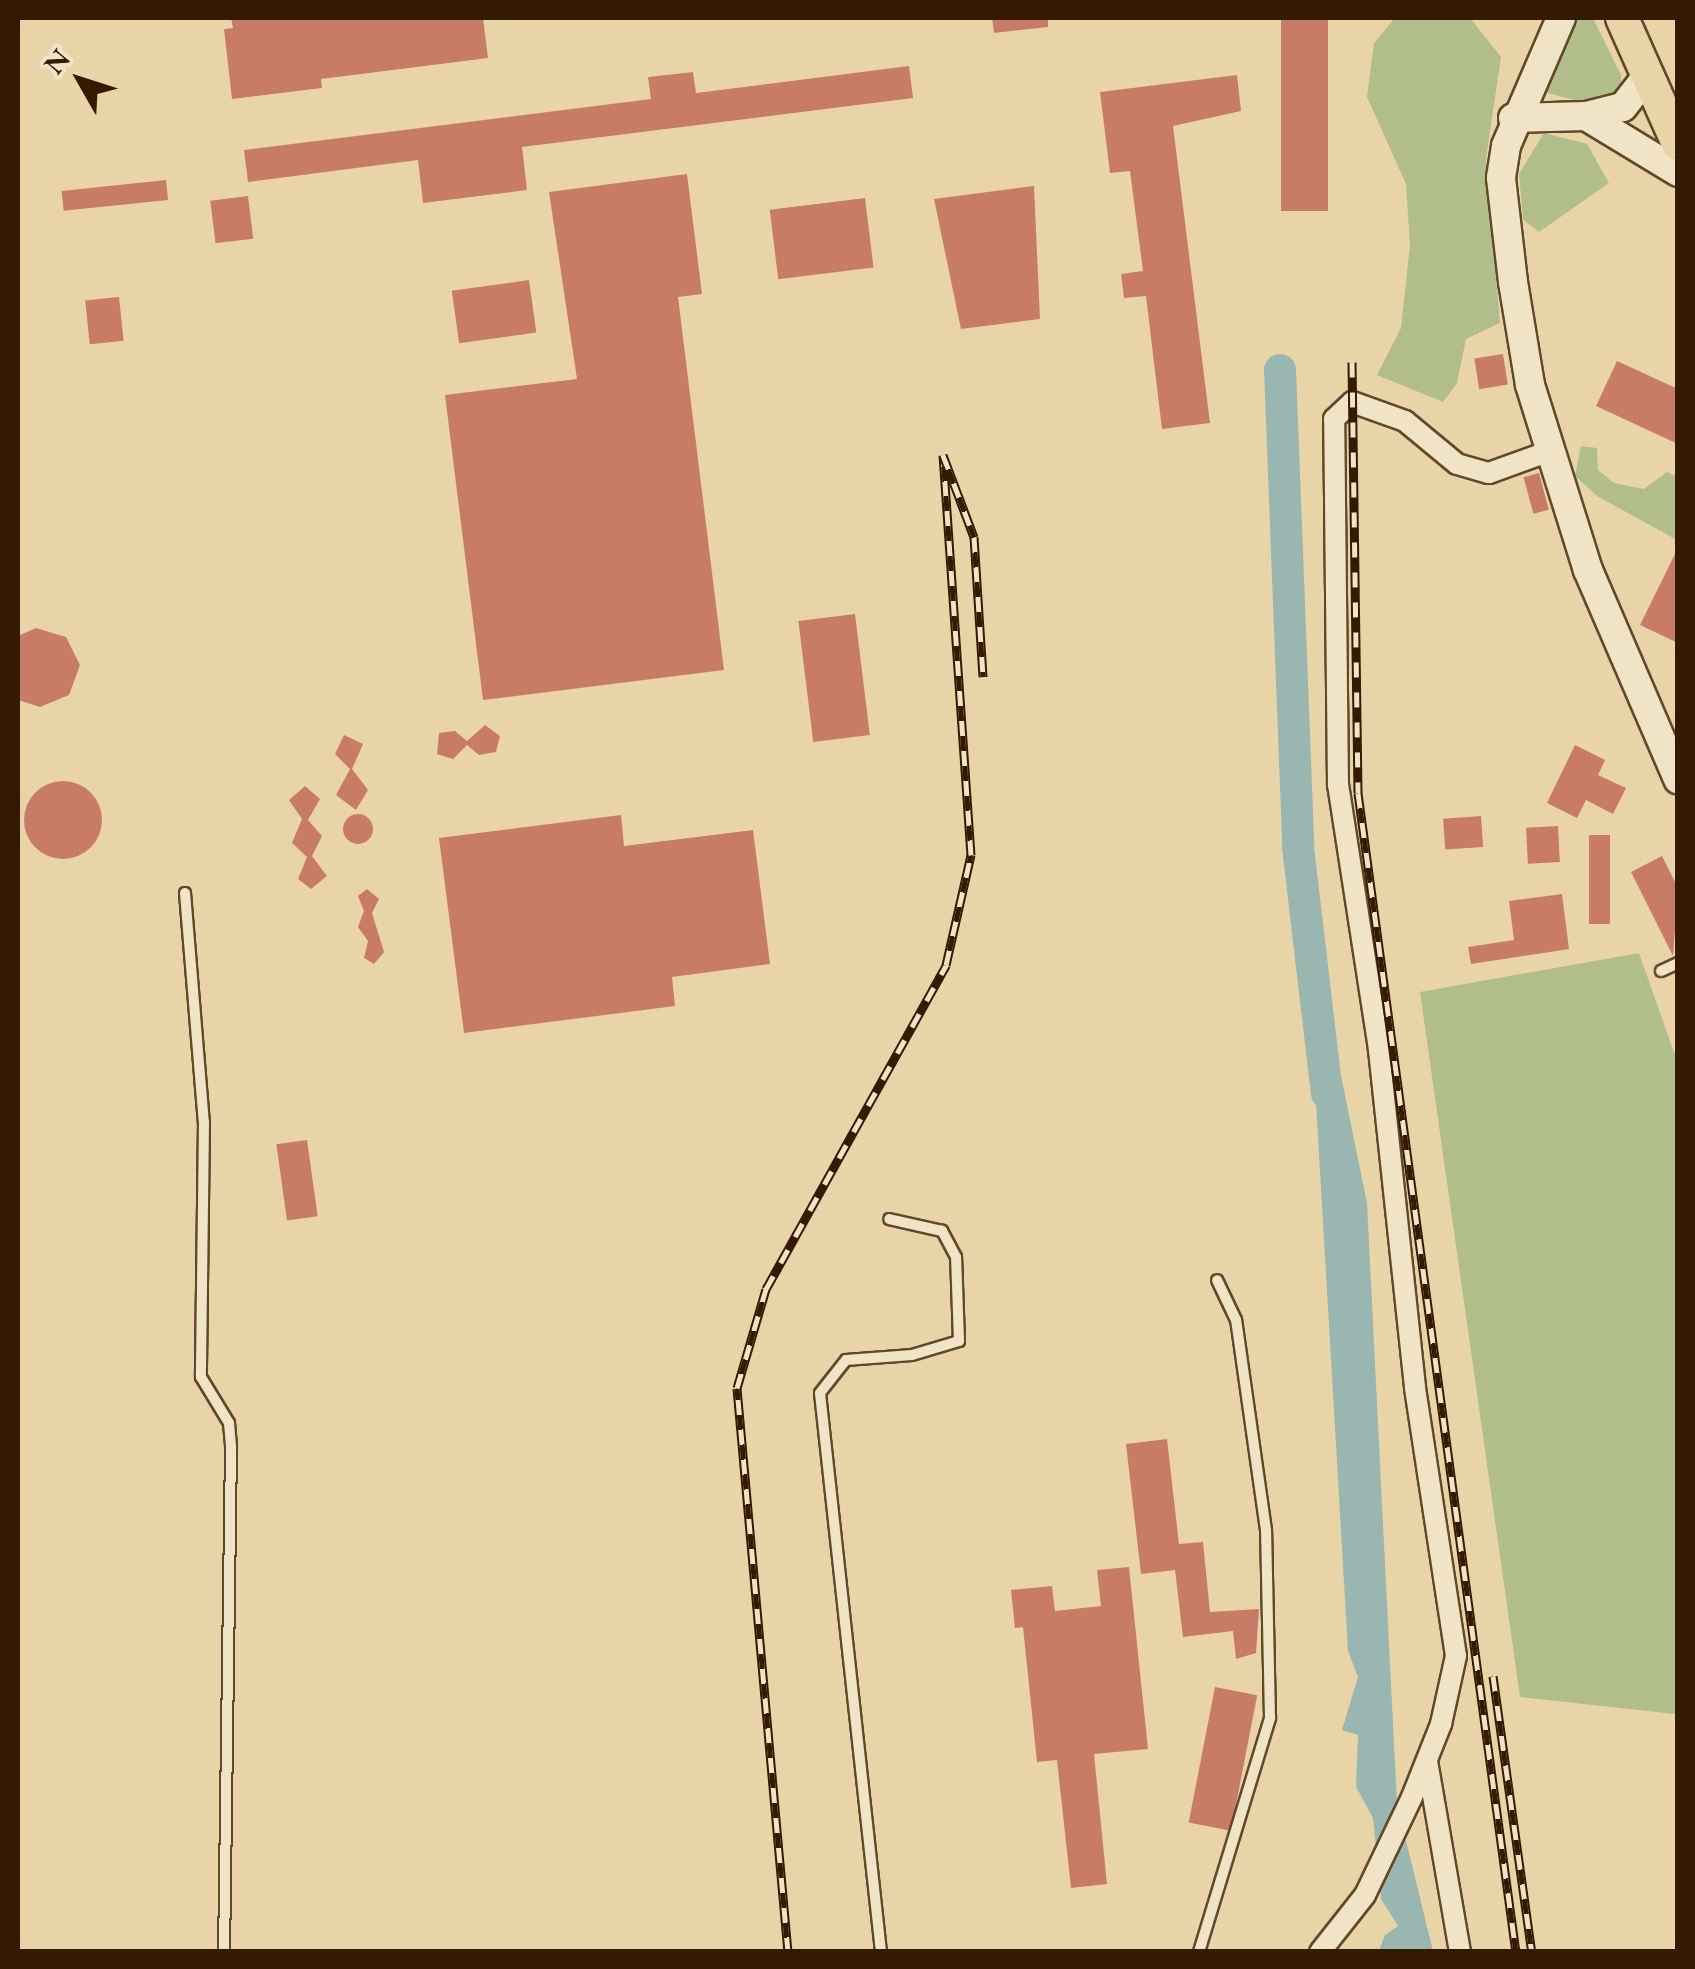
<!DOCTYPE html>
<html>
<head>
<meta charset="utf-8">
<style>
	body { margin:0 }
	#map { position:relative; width:1695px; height:1969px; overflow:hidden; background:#e9d4a8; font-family:"EB Garamond",serif }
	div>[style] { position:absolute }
	.green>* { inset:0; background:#b1be8b }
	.water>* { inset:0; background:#99b7b0 }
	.river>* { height:32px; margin:-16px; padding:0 16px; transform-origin:16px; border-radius:16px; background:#99b7b0 }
	.building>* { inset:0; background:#c87c68; transform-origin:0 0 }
	.round { border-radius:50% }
	.roads { filter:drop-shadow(2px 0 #60482a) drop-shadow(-2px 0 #60482a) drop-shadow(0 2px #60482a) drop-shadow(0 -2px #60482a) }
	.lane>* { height:10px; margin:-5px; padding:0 5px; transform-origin:5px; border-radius:5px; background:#f1e3c6 }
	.street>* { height:20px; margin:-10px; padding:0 10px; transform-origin:10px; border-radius:10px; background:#f1e3c6 }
	.secondary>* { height:28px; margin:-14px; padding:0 14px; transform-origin:14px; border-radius:14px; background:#f1e3c6 }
	.primary>* { height:32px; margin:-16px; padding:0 16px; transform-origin:16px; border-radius:16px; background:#e9d4a8 }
	.rail>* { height:9px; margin-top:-4.5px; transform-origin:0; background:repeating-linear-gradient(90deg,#f1e3c6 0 15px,#331a00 0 30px); box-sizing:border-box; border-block:2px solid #331a00 }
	span { translate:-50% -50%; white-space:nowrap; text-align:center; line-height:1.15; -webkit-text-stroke:8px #f1e3c6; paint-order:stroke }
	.frame { position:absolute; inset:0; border:20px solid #331a00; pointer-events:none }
	.north { position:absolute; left:30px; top:30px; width:100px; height:100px; -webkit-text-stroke:8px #f1e3c6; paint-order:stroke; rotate:309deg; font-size:28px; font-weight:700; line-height:40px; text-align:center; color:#331a00 }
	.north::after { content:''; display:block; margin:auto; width:35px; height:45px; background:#331a00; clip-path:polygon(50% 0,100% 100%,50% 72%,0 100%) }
</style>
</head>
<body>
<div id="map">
	<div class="green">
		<div style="clip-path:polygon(1395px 18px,1470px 18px,1501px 57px,1486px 159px,1500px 323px,1466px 339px,1457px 383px,1443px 402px,1377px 375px,1401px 328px,1410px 245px,1406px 184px,1367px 97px,1374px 43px)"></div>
		<div style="clip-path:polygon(1577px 18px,1593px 18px,1621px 75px,1622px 88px,1609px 100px,1582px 102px,1544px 92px,1539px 80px)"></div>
		<div style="clip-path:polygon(1544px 133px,1587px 144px,1609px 183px,1539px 232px,1523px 220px,1519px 174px)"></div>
		<div style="clip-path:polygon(1581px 446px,1597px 448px,1598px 470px,1614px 483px,1644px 489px,1667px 472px,1677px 477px,1677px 540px,1597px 496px,1575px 476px)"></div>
		<div style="clip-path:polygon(1639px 953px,1677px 1061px,1677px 1735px,1675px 1714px,1520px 1697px,1420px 992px)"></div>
	</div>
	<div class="water">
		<div style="clip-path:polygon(1313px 1051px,1336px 1051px,1367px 1203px,1397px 1804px,1433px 1951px,1379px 1951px,1385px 1935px,1398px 1926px,1381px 1899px,1373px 1818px,1356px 1787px,1358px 1735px,1342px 1730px,1358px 1677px,1348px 1651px)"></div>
	</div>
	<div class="river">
		<div style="left:1280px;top:370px;width:477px;rotate:87.8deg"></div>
		<div style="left:1298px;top:847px;width:248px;rotate:83.3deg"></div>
	</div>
	<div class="building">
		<div style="clip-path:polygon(231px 18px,483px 18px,488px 58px,321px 79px,322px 88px,232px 99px,224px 29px,233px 28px)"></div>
		<div style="clip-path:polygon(992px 18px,1048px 18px,1048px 27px,994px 33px)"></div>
		<div style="left:1281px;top:18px;width:47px;height:193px"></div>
		<div style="clip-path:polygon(909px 66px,913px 98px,522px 147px,527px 190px,423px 203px,418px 160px,248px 182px,244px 150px,651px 99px,648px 77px,693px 72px,696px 93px)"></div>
		<div style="clip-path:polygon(1237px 75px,1241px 111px,1173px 126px,1210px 423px,1162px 429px,1146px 296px,1124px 298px,1121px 274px,1143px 271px,1130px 171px,1110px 173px,1100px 92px)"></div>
		<div style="clip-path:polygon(687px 174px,702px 294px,678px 297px,724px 670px,483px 700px,445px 395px,577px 379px,549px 192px)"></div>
		<div style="left:166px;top:180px;width:20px;height:105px;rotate:84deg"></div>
		<div style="clip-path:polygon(1034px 186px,1040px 319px,961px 329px,934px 199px)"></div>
		<div style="left:248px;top:196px;width:43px;height:38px;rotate:83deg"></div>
		<div style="left:865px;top:198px;width:70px;height:96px;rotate:83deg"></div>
		<div style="left:529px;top:280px;width:53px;height:78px;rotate:82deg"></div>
		<div style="left:119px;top:297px;width:44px;height:34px;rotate:84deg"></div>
		<div style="left:1503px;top:354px;width:31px;height:29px;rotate:81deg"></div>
		<div style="clip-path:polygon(1617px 361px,1678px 389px,1678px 444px,1596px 406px)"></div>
		<div style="left:1539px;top:473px;width:38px;height:16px;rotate:75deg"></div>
		<div style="clip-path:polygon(1678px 548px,1678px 643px,1640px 625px)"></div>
		<div style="left:855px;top:614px;width:122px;height:57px;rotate:83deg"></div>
		<div style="clip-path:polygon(36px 628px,66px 637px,80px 665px,69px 695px,40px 707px,18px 700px,18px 636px)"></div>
		<div style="clip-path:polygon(485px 725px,500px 736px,496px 752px,479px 755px,467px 745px,453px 759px,437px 754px,439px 733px,455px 731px,467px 741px)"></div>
		<div style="clip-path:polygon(344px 735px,363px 744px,352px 769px,368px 790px,356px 810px,336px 795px,350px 769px,335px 754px)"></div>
		<div style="clip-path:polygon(1575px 745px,1605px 760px,1598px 775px,1626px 788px,1613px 814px,1586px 800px,1577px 818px,1547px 803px)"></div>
		<div class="round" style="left:24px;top:781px;width:78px;height:78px"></div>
		<div style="clip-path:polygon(305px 786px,320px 799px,308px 820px,322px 836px,312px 856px,327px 876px,311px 889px,298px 879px,307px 857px,292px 843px,302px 819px,289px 800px)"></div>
		<div class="round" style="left:343px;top:814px;width:30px;height:30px"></div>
		<div style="clip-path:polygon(621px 815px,624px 846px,753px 830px,770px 964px,672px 977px,675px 1006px,464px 1033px,439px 838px)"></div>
		<div style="left:1481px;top:816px;width:31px;height:38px;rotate:86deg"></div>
		<div style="left:1558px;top:826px;width:36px;height:32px;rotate:87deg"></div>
		<div style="left:1589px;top:835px;width:21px;height:89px"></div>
		<div style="clip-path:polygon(1662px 856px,1678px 888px,1673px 956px,1631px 872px)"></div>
		<div style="clip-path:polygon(367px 889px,379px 899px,372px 913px,384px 952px,374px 964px,364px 958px,368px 941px,358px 927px,364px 911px,358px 896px)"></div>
		<div style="clip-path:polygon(1562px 894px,1569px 949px,1471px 964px,1468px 947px,1514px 940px,1509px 901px)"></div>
		<div style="left:307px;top:1140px;width:77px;height:31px;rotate:82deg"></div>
		<div style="clip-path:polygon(1167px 1439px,1179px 1544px,1203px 1542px,1210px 1612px,1259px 1609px,1256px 1653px,1236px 1659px,1233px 1631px,1183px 1637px,1175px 1570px,1141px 1574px,1126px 1444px)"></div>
		<div style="clip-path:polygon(1129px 1567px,1148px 1749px,1094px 1754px,1107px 1884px,1071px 1888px,1057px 1760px,1037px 1762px,1023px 1627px,1015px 1628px,1011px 1590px,1052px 1586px,1055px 1611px,1101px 1606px,1097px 1570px)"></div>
		<div style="left:1215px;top:1687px;width:43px;height:138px;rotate:11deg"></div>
	</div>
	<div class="roads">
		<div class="lane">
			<div style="left:185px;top:893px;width:230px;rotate:85.3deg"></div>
			<div style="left:204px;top:1122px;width:255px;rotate:90.7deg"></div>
			<div style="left:201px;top:1377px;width:54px;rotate:58.7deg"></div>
			<div style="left:229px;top:1423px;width:24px;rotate:85deg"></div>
			<div style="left:231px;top:1447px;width:505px;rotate:90.79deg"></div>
			<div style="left:1661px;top:971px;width:19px;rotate:-25deg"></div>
			<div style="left:881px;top:1952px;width:562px;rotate:-96.23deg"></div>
			<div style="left:820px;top:1393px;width:42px;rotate:-51.8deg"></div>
			<div style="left:846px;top:1360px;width:66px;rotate:-4.3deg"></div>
			<div style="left:912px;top:1355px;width:49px;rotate:-16.6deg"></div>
			<div style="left:959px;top:1341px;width:84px;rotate:-92deg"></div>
			<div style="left:956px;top:1257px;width:30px;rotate:-118deg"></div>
			<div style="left:942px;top:1231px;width:54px;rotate:-167.2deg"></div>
			<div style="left:1199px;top:1952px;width:245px;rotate:-73.1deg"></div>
			<div style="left:1270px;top:1718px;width:188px;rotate:-91.2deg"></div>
			<div style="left:1266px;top:1530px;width:212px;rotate:-98.1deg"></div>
			<div style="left:1236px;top:1320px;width:44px;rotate:-115.4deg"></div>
		</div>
		<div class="street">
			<div style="left:1427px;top:1761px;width:194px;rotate:80.2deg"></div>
			<div style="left:1320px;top:1952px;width:73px;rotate:-51.7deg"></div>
			<div style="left:1365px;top:1895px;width:109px;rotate:-64.4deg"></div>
			<div style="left:1412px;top:1797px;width:79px;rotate:-68.3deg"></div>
			<div style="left:1441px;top:1724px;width:70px;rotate:-77.6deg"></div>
			<div style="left:1456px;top:1656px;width:272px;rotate:-98.7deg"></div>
			<div style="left:1415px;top:1387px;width:340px;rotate:-96.1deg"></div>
			<div style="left:1379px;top:1049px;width:267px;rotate:-98.8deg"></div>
			<div style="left:1338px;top:785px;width:366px;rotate:-90.6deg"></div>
			<div style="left:1334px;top:419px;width:25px;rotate:-43deg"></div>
			<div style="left:1352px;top:402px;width:56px;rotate:19.7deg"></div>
			<div style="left:1405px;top:421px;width:67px;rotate:39.6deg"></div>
			<div style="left:1457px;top:464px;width:33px;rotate:16deg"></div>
			<div style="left:1489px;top:473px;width:68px;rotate:-19.8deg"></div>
		</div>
		<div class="secondary">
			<div style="left:1561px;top:18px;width:139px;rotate:113.3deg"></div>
			<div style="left:1506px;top:146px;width:32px;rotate:99deg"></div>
			<div style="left:1501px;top:178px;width:105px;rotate:83.4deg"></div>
			<div style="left:1513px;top:282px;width:104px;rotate:80.6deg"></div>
			<div style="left:1530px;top:385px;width:194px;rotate:72.6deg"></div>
			<div style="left:1588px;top:570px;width:228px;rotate:66.7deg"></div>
			<div style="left:1586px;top:116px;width:38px;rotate:-14deg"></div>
			<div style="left:1623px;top:107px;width:36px;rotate:-52deg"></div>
			<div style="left:1513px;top:118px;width:73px;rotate:-1.6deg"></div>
			<div style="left:1586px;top:116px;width:108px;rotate:31.3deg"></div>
		</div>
		<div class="primary">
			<div style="left:1622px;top:18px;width:138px;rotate:66deg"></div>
		</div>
	</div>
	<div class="rail">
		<div style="left:1352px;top:362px;width:431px;rotate:89.2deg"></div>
		<div style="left:1358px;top:793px;width:1170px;rotate:82.24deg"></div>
		<div style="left:1493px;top:1676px;width:279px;rotate:82deg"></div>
		<div style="left:788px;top:1952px;width:566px;rotate:-95.17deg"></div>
		<div style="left:737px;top:1388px;width:103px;rotate:-73.7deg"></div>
		<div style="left:766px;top:1289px;width:371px;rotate:-60.9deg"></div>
		<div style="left:946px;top:965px;width:113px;rotate:-77.2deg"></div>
		<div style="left:971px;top:855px;width:401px;rotate:-94deg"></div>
		<div style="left:943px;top:455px;width:88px;rotate:69.3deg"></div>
		<div style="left:974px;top:537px;width:140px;rotate:86.3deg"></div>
	</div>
	<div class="frame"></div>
	<div class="north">N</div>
</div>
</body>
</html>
